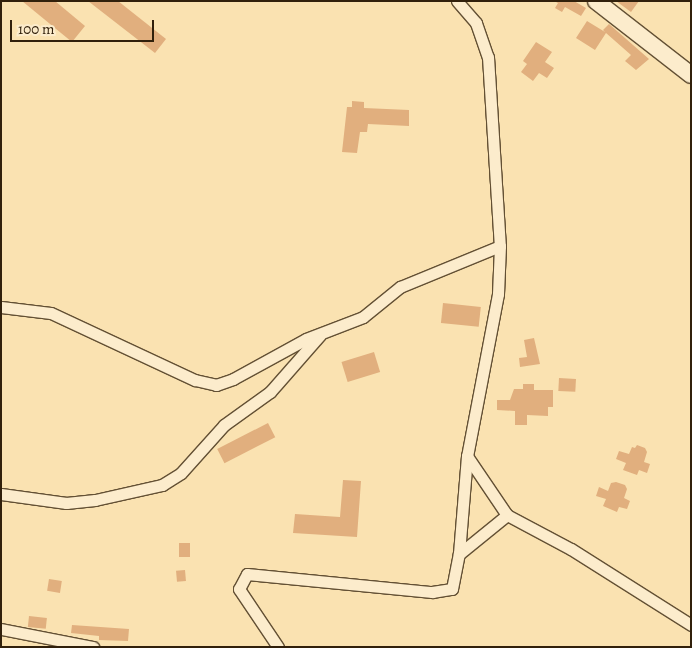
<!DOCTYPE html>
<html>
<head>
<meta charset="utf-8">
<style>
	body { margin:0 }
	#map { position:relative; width:692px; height:648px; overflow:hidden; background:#fae2b1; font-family:Alegreya,serif }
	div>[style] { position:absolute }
	.building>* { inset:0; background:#e1af7e; transform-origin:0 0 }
	.roads { filter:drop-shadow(1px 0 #635034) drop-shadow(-1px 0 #635034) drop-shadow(0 1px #635034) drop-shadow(0 -1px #635034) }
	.street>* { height:11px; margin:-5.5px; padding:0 5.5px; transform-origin:5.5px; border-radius:5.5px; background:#fceccc }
	.secondary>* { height:16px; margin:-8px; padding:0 8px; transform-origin:8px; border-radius:8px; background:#fceccc }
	span { translate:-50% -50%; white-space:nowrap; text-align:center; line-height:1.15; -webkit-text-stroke:4px #fceccc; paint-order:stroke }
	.frame { position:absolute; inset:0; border:2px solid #31200b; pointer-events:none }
	.scale { position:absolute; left:10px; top:20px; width:144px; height:22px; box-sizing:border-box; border:2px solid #31200b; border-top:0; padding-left:6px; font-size:15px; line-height:18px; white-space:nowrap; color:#31200b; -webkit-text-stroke:4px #fceccc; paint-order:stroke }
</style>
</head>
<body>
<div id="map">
	<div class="building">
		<div style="clip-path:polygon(22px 1px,55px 1px,85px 26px,72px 42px)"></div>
		<div style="clip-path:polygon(88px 1px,118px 1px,166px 39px,155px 53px)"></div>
		<div style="clip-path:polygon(554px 1px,574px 1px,586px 8px,581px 16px,565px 7px,562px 12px,555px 8px,558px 3px)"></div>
		<div style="clip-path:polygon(616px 1px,639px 1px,631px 12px)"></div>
		<div style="clip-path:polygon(587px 21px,605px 32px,603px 30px,609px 24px,649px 59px,636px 70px,625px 61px,631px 55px,606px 33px,595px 50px,576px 38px)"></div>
		<div style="clip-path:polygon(536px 42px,552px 52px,545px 62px,554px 68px,547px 78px,539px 73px,533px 81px,521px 72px,527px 64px,523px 61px)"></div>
		<div style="clip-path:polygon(352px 101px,364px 102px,364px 108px,409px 110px,409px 126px,368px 124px,367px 132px,360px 132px,357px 153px,342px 152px,347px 107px,352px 107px)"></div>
		<div style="left:443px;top:303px;width:38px;height:20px;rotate:6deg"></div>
		<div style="clip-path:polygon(534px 338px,540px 364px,520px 367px,519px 358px,527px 357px,524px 340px)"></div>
		<div style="left:374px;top:352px;width:21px;height:34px;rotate:73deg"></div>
		<div style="left:559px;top:378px;width:17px;height:13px;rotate:3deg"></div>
		<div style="clip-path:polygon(523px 384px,534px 384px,534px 390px,553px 390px,553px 407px,548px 407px,548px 416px,527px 415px,527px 425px,515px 425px,515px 411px,497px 410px,497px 400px,510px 400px,514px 389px,523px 389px)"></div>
		<div style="left:268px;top:423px;width:16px;height:57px;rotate:63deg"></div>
		<div style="clip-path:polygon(637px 445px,645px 448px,647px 452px,644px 462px,650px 464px,647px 473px,639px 470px,637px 475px,623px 470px,626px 463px,616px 459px,619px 451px,629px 454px,632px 447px,635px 448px)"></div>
		<div style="clip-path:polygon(343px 480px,361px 481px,357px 537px,293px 533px,295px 514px,340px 517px)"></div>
		<div style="clip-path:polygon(616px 482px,625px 485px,627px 489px,624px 498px,630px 501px,627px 509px,619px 507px,617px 512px,603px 506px,606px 499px,596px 496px,599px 487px,608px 491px,611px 483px)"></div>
		<div style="left:179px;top:543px;width:11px;height:14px"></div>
		<div style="left:185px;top:570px;width:11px;height:9px;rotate:85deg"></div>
		<div style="left:49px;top:579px;width:13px;height:12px;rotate:9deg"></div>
		<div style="left:29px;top:616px;width:18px;height:11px;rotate:6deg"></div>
		<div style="clip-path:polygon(72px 625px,129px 629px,128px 641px,99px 640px,99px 636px,71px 633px)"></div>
	</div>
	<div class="roads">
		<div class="street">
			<div style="left:457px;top:1px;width:29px;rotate:49deg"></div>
			<div style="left:476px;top:23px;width:36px;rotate:71deg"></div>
			<div style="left:488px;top:57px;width:189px;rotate:86.4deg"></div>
			<div style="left:500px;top:246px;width:48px;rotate:92.4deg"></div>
			<div style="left:498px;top:294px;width:165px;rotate:100.8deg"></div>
			<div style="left:467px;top:456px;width:98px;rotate:94.7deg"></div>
			<div style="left:1px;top:307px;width:50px;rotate:6.8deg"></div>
			<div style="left:51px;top:313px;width:159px;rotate:25deg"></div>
			<div style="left:195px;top:380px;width:22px;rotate:13deg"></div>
			<div style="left:216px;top:385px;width:18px;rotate:-19deg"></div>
			<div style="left:233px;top:379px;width:83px;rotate:-28.7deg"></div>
			<div style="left:306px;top:339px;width:61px;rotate:-21.1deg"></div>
			<div style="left:363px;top:317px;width:48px;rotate:-39deg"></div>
			<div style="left:400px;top:287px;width:108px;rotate:-22.3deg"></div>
			<div style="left:467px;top:456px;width:71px;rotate:55.9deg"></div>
			<div style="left:507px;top:515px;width:72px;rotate:28deg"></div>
			<div style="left:571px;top:549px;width:142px;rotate:32.3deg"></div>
			<div style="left:1px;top:494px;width:66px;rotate:7.9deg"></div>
			<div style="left:66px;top:503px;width:29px;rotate:-6deg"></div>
			<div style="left:95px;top:500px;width:69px;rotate:-12.6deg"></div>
			<div style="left:162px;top:485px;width:22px;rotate:-32deg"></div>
			<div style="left:181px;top:473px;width:64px;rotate:-48.1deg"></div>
			<div style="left:224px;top:425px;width:57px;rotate:-35.7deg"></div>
			<div style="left:270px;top:392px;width:76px;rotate:-48.7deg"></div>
			<div style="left:1px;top:629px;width:94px;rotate:11.1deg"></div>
			<div style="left:278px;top:647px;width:70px;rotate:-123.9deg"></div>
			<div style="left:239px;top:589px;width:17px;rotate:-62deg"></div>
			<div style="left:247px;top:574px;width:186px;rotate:5.6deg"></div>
			<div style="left:432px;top:592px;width:20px;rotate:-9deg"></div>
			<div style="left:452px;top:589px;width:36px;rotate:-79deg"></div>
			<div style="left:459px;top:554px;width:62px;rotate:-39.1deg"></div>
		</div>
		<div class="secondary">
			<div style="left:596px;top:1px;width:120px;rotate:37.9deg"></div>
		</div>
	</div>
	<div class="frame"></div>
	<div class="scale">100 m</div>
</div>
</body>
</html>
